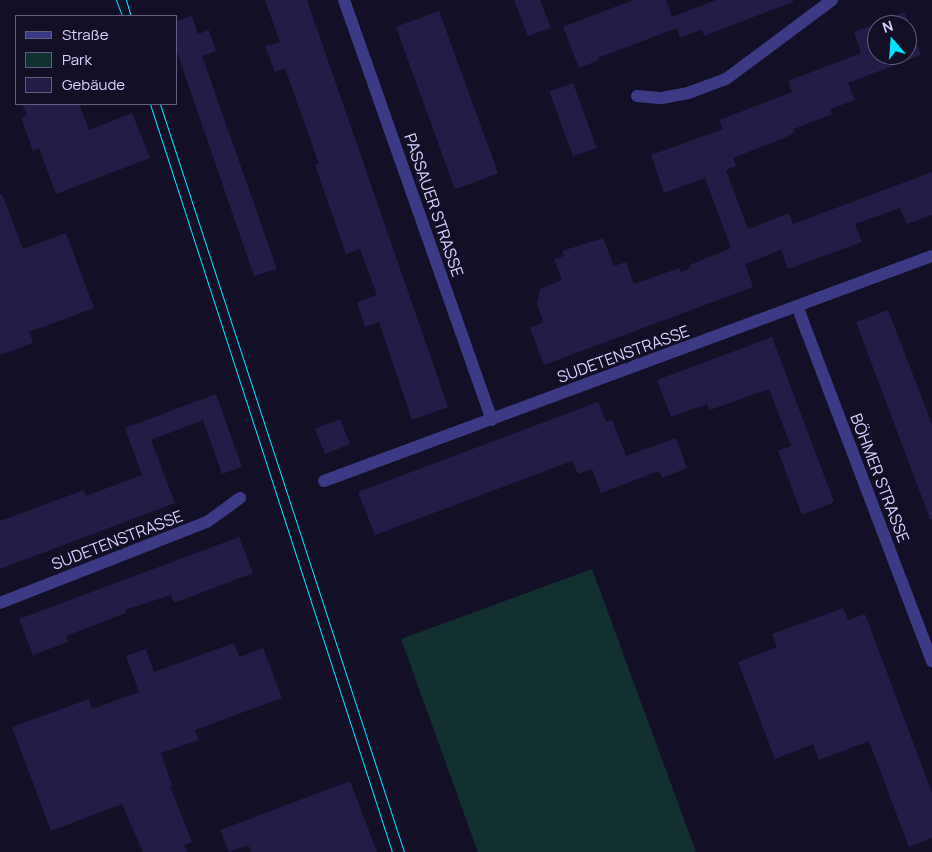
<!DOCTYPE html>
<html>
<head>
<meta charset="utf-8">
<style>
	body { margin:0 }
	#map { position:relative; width:932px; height:852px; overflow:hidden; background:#130f26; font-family:Manrope,sans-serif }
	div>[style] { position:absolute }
	.green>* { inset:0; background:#12302f }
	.building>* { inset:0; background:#241b47; transform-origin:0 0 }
	.minor>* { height:12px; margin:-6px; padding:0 6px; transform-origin:6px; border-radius:6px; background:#3d3a85 }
	.tram>* { height:1px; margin:-0.5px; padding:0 0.5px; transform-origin:0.5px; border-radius:0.5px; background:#00e5ff }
	span { translate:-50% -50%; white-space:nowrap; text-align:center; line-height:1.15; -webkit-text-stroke:5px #130f26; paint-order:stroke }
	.street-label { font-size:16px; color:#d9d4ff }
	.legend { position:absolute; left:15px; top:15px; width:162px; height:90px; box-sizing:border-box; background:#130f26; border:1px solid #625e7d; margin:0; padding:6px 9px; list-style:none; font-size:15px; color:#d9d4ff }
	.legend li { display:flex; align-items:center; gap:10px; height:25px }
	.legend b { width:25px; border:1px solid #625e7d }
	.north { position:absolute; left:867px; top:15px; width:50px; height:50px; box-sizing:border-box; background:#130f26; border:1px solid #625e7d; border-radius:50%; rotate:342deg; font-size:14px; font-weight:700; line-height:20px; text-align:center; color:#d9d4ff }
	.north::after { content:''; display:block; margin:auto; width:18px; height:22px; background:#00e5ff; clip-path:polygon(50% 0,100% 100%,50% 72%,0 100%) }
</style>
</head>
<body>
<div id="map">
	<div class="green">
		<div style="clip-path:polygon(592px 569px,696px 852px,478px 852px,401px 639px)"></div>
	</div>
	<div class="building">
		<div style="clip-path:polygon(265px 0,307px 0,448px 407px,412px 420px,379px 322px,365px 327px,357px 302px,377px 295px,360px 249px,346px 254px,315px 165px,319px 164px,285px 68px,275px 72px,265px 46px,280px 42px)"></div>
		<div style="clip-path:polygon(514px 0,540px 0,551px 28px,528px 36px)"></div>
		<div style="clip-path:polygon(633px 0,666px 0,672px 17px,716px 0,793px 0,793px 2px,704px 36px,702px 29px,680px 38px,677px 28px,598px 58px,599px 60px,579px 68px,563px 27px)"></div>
		<div style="left:439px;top:11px;width:173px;height:46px;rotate:70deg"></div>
		<div style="clip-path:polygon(evenodd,905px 12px,921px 55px,848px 83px,855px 100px,830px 109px,832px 114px,794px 129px,795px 132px,784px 138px,733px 158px,736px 166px,726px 170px,748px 229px,789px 213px,793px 224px,932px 172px,932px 215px,907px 224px,900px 208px,855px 224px,862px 242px,788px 269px,781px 250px,745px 264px,753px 287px,544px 365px,530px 328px,543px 322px,537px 304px,540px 289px,562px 280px,554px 259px,564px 256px,562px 251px,603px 238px,614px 266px,626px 262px,634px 284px,679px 268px,681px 272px,691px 268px,690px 265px,731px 248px,705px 178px,664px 193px,651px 155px,723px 129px,719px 120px,792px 92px,788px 81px,861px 53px,854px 32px,905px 12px,877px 25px,907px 25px,907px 55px,877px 55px,877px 25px)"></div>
		<div style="clip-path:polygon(192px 16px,198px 34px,209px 30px,216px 51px,202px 56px,277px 269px,254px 276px,176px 49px,176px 21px)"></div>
		<div style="left:573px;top:83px;width:69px;height:25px;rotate:70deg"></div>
		<div style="clip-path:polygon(22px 104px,79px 104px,89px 130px,132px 113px,150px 158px,56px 194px,39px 148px,33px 151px,21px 118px,27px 115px)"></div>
		<div style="clip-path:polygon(0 194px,2px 194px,23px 249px,66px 233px,94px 308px,29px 332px,33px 343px,0 355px)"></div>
		<div style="clip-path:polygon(888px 310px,932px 424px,932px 519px,930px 519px,856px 322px)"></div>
		<div style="clip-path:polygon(772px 337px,834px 502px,802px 515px,778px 451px,791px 446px,769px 389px,710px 410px,707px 404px,671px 417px,657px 380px)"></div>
		<div style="clip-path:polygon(216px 394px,242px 467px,222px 474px,203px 420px,151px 440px,175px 503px,0 569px,0 521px,84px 490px,86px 496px,142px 475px,125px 428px)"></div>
		<div style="clip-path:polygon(598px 402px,606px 422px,612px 420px,626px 456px,676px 438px,687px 468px,662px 478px,659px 471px,601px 493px,592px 469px,578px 474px,572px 461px,375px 535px,358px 492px)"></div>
		<div style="left:340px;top:419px;width:27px;height:27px;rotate:68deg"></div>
		<div style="clip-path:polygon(239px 537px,253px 573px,174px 603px,171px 595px,125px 610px,126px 613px,66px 636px,68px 642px,33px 655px,19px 619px)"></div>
		<div style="clip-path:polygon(843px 608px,848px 620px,865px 614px,932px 793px,932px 838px,909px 847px,869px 741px,819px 760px,813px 744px,775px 759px,738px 662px,777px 647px,772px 634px)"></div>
		<div style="clip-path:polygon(234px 643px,239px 657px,263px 648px,282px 698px,195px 730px,199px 740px,161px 753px,172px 785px,170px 786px,192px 842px,184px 845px,187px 852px,143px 852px,122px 804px,51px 831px,12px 727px,89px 699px,92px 709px,139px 692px,126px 656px,146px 649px,154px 672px)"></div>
		<div style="clip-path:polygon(350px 781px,377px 852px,251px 852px,248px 845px,229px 852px,220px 830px)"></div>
	</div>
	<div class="minor">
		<div style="left:344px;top:0;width:445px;rotate:70.6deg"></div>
		<div style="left:637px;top:96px;width:25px;rotate:5deg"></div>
		<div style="left:662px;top:98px;width:26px;rotate:-11deg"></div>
		<div style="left:688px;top:93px;width:40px;rotate:-20.2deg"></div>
		<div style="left:726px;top:79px;width:132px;rotate:-36.7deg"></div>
		<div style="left:797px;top:306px;width:380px;rotate:69.2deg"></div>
		<div style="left:324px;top:481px;width:648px;rotate:-20.31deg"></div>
		<div style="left:0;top:603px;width:222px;rotate:-21.4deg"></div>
		<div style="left:207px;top:522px;width:41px;rotate:-36deg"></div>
	</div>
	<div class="tram">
		<div style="left:116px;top:0;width:17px;rotate:69deg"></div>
		<div style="left:126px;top:0;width:17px;rotate:73deg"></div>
		<div style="left:150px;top:104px;width:786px;rotate:72.07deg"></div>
		<div style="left:160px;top:104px;width:787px;rotate:71.93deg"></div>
	</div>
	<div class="street-label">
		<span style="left:434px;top:205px;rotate:71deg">PASSAUER STRASSE</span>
		<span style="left:623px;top:354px;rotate:-20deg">SUDETENSTRASSE</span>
		<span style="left:880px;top:478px;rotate:69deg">BÖHMER STRASSE</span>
		<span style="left:117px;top:540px;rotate:-21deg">SUDETENSTRASSE</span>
	</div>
	<ul class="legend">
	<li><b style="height:6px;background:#3d3a85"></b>Straße</li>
	<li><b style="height:14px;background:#12302f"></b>Park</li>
	<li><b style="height:14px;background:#241b47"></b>Gebäude</li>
	</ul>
	<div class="north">N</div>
</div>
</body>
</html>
